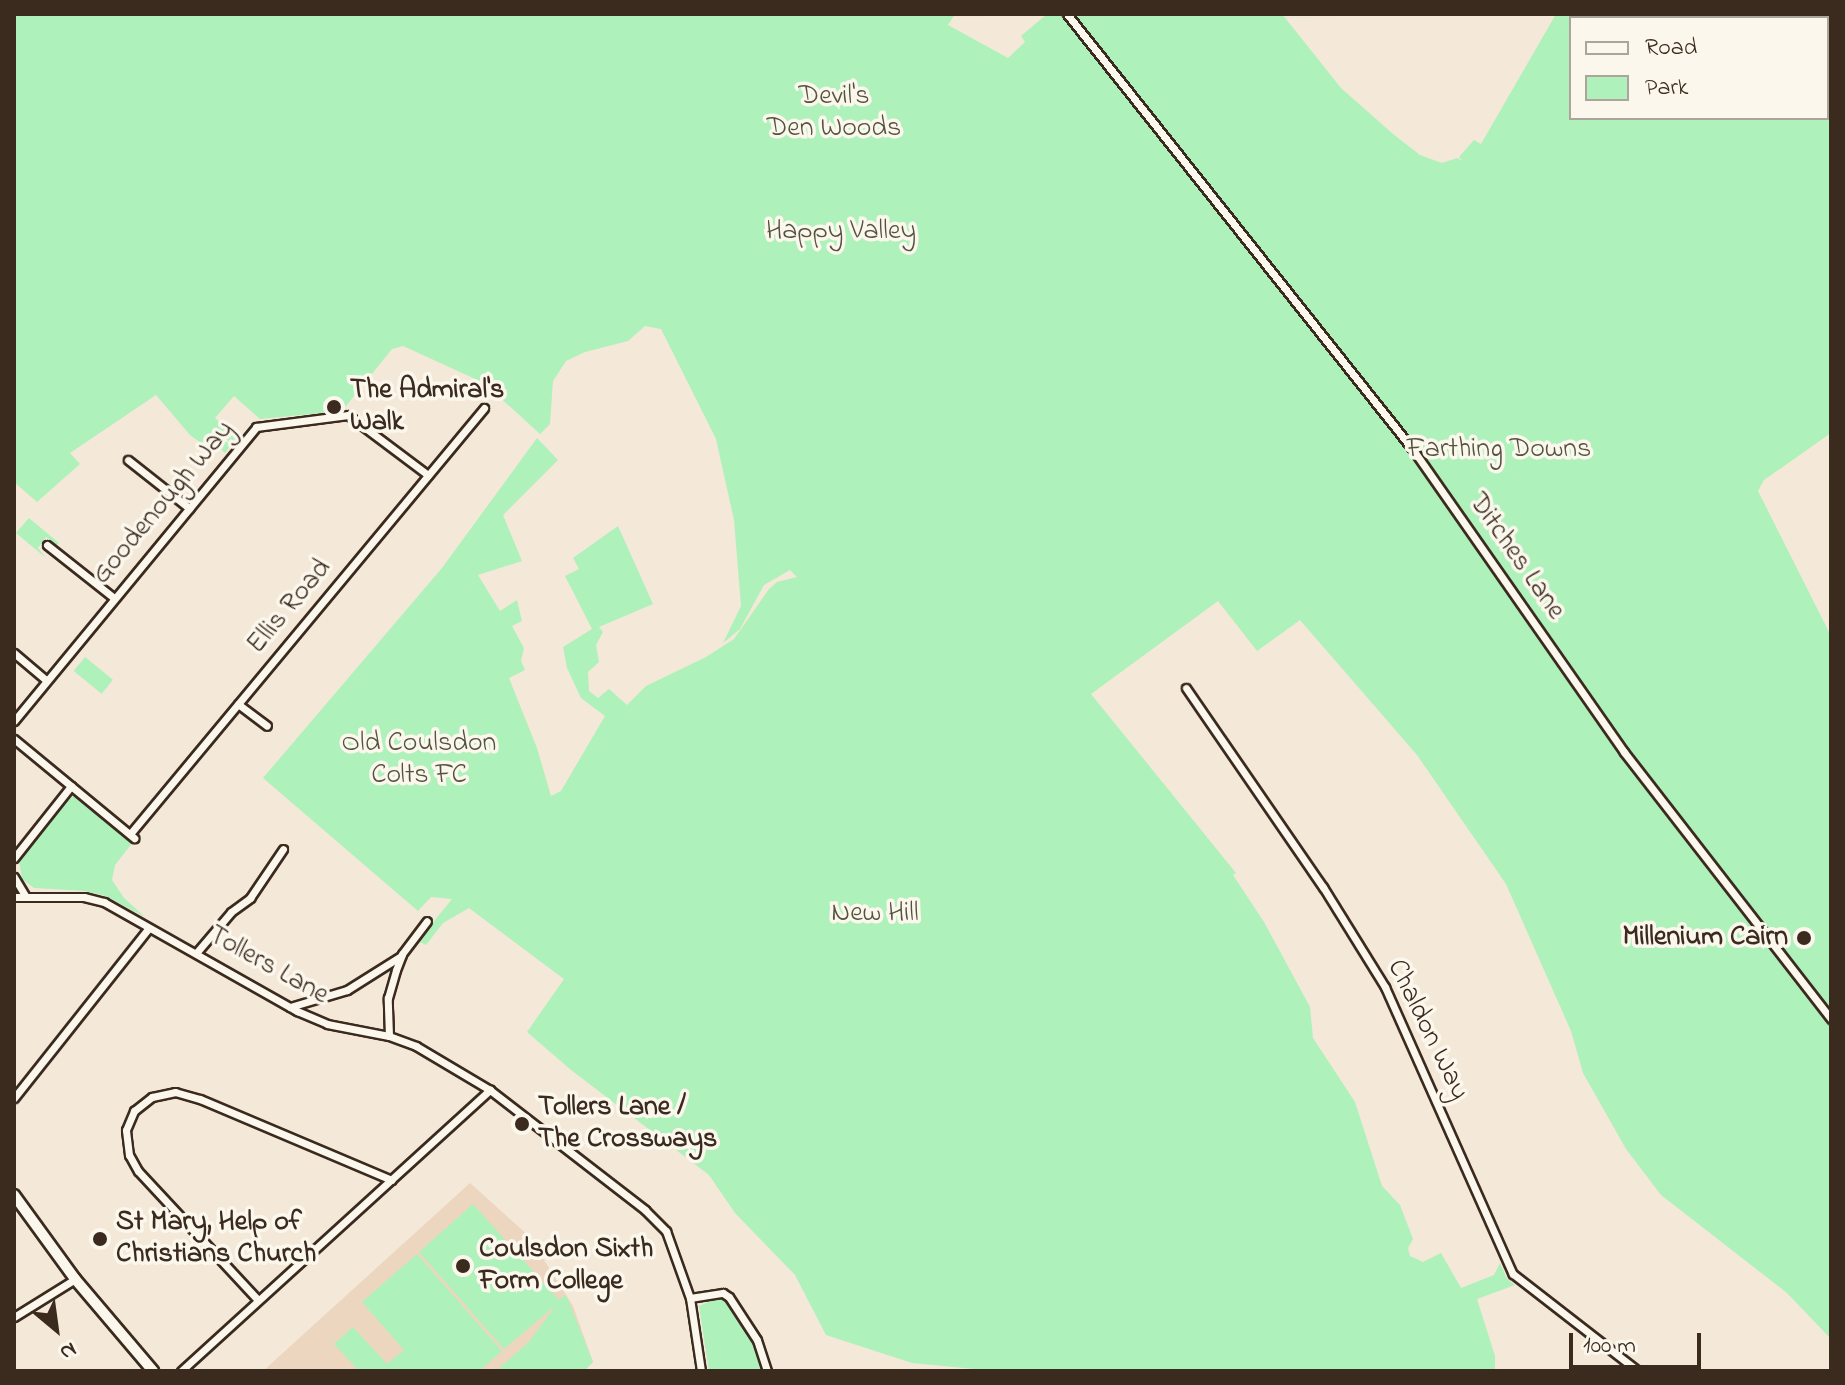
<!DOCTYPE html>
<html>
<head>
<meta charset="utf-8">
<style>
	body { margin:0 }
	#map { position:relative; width:1845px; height:1385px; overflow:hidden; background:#f4e8d8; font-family:"Indie Flower",sans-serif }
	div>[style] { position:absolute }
	.built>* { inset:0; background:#ecd6c0 }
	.green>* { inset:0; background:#aff1ba; transform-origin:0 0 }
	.roads { filter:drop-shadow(2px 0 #3b2a1e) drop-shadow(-2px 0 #3b2a1e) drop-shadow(0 2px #3b2a1e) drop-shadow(0 -2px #3b2a1e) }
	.minor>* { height:7px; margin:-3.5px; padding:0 3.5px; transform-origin:3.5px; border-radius:3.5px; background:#fbf7ec }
	.secondary>* { height:10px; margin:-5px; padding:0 5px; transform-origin:5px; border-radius:5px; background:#fbf7ec }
	.dots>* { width:22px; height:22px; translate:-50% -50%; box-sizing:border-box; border:4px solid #fbf7ec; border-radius:50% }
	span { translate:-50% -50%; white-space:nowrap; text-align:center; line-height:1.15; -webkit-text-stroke:7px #fbf7ec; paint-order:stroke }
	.park-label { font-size:28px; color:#52523d }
	.poi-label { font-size:28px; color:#3b2a1e; font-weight:700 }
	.left { translate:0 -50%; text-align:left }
	.right { translate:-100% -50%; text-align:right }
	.street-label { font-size:28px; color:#3b2a1e }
	.frame { position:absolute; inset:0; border:16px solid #3b2a1e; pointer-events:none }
	.legend { position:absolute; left:1569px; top:16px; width:260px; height:104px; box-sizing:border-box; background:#fbf7ec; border:2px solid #aea59a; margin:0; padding:10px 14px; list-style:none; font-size:24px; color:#3b2a1e }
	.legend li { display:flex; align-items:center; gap:16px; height:40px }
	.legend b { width:40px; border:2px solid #aea59a }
	.north { position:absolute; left:16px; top:1289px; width:80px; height:80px; -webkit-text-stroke:6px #fbf7ec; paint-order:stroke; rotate:151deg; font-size:22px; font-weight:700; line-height:32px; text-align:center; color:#3b2a1e }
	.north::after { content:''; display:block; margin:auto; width:28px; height:36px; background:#3b2a1e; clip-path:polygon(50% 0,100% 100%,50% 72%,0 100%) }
	.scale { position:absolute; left:1569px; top:1333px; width:132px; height:36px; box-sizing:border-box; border:4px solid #3b2a1e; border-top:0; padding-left:10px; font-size:24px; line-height:28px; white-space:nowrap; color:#3b2a1e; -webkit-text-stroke:6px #fbf7ec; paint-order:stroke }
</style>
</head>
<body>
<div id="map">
	<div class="built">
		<div style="clip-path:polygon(470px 1183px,529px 1236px,573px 1306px,593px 1362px,584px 1371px,263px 1371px)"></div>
	</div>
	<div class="green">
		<div style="clip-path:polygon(evenodd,14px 14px,955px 14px,948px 25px,1008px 58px,1025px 42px,1021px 36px,1047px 14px,1282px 14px,1341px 88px,1393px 134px,1420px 155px,1442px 163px,1457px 158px,1463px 161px,1459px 157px,1474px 140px,1481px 144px,1556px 14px,1831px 14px,1831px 433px,1764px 480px,1758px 491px,1831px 636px,1831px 1339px,1787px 1293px,1661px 1195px,1626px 1149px,1583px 1073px,1571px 1031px,1506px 884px,1417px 755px,1300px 620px,1257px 651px,1218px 601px,1091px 694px,1236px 873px,1233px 875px,1264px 922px,1310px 1007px,1313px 1038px,1355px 1102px,1382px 1186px,1400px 1205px,1413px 1239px,1408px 1248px,1410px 1256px,1423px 1262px,1441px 1253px,1461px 1288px,1494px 1275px,1500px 1263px,1507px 1279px,1515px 1285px,1477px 1299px,1495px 1356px,1495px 1371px,995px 1371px,912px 1363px,826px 1335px,795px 1275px,735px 1213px,709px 1175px,571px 1070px,527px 1032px,564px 979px,469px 908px,443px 923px,426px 945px,418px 941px,452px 899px,431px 897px,418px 911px,263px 778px,442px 568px,537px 438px,558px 460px,503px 515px,522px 561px,478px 575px,500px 611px,517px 600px,522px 621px,512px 626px,524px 648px,521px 661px,525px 670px,509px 678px,537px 748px,551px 796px,561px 791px,605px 716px,581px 698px,567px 668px,563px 647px,592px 629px,565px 576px,579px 569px,573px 558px,618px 526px,653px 604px,599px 627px,603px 632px,596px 645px,599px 662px,588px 672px,589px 691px,598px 698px,609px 689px,627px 705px,646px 686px,706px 657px,734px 639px,769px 589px,777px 582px,797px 577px,790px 570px,764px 585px,740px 629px,723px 643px,741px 606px,734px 520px,716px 439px,661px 329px,645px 326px,628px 341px,585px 352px,566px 361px,553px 381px,550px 424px,540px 434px,484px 383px,403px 346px,392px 349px,342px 411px,260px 419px,234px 396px,215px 418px,237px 437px,225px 453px,211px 440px,205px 446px,190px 435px,156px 395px,70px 453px,80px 464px,37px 502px,14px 482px,14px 14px,1571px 18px,1827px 18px,1827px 118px,1571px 118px,1571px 18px)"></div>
		<div style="clip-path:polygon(29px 518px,59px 543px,57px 545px,46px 537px,38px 548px,46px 558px,16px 533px)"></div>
		<div style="left:85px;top:657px;width:36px;height:18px;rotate:39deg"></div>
		<div style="clip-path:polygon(75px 796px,133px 842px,115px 865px,112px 880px,124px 898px,145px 917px,106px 896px,85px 891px,34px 888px,22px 879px,19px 860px,67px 799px)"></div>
		<div style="clip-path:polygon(473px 1204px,559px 1300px,566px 1295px,593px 1362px,584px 1371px,496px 1371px,529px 1342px,556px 1305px,504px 1349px,419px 1252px)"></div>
		<div style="clip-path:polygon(417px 1254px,502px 1351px,479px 1371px,359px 1371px,334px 1344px,353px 1327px,387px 1364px,404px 1350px,362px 1302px)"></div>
		<div style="clip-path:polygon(720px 1297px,727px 1301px,755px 1345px,763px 1371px,709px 1371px,699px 1306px)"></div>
	</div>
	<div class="roads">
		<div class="minor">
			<div style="left:1067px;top:14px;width:558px;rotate:51.55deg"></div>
			<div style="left:1414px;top:451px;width:367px;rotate:55.1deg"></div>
			<div style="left:1624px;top:752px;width:338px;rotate:52.2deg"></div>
			<div style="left:128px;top:460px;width:78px;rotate:38.2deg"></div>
			<div style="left:47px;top:545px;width:85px;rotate:38.3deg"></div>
			<div style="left:14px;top:653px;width:42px;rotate:40.2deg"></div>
			<div style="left:1186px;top:688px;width:242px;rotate:55.5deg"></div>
			<div style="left:1323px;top:887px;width:118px;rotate:58.2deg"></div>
			<div style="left:1385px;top:987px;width:314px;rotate:66deg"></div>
			<div style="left:1513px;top:1274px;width:158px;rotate:37.8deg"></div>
			<div style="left:238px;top:704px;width:36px;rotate:37deg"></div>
			<div style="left:14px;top:721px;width:381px;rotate:-50.5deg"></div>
			<div style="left:256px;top:427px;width:93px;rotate:-7.4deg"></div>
			<div style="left:348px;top:415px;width:100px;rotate:36.9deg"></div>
			<div style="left:14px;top:739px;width:156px;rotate:39.5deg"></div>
			<div style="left:130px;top:834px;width:554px;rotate:-50.27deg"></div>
			<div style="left:14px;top:858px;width:92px;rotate:-51.6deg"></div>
			<div style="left:14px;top:877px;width:23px;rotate:59deg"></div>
			<div style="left:14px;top:897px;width:70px"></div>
			<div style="left:84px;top:897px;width:21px;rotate:14deg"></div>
			<div style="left:104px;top:902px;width:222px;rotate:29.5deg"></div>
			<div style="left:297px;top:1011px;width:33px;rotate:23deg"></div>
			<div style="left:327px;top:1024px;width:63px;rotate:11deg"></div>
			<div style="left:389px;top:1036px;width:29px;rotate:20deg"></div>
			<div style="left:416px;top:1046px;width:86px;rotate:30.7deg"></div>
			<div style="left:490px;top:1090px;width:196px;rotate:37.7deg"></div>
			<div style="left:645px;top:1210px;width:30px;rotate:45deg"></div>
			<div style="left:666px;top:1231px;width:71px;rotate:70.3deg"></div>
			<div style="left:690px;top:1298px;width:74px;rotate:81.4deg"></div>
			<div style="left:197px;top:952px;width:52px;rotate:-49.6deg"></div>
			<div style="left:231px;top:912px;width:24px;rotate:-36deg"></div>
			<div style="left:250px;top:898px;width:59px;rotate:-56deg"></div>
			<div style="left:290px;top:1007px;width:59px;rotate:-16.6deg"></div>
			<div style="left:347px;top:990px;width:64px;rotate:-32.2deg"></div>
			<div style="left:389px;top:1036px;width:38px;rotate:-92deg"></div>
			<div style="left:388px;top:998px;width:29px;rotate:-74deg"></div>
			<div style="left:396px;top:970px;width:17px;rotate:-69deg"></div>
			<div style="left:402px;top:954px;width:41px;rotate:-52.9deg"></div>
			<div style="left:14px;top:1098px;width:216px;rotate:-51.6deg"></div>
			<div style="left:690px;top:1298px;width:33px;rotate:-9deg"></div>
			<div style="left:723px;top:1293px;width:7px;rotate:34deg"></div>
			<div style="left:729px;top:1297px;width:51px;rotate:56.9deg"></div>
			<div style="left:757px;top:1340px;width:33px;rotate:72deg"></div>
			<div style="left:258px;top:1300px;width:176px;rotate:-132.9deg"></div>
			<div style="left:138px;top:1171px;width:18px;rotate:-119deg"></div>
			<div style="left:129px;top:1155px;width:25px;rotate:-97deg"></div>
			<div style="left:126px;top:1130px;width:21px;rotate:-67deg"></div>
			<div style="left:134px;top:1111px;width:23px;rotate:-38deg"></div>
			<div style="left:152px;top:1097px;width:24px;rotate:-12deg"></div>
			<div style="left:175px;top:1092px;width:26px;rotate:16deg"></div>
			<div style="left:200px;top:1099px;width:208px;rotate:22.9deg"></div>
			<div style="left:14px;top:1317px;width:72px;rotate:-31.9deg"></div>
			<div style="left:181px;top:1371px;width:418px;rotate:-42.3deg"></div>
		</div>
		<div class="secondary">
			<div style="left:14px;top:1195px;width:104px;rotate:54deg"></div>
			<div style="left:75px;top:1279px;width:121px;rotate:49.7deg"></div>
		</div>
	</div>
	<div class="dots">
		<div style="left:334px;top:407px;background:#3b2a1e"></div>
		<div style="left:1804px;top:938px;background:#3b2a1e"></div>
		<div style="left:522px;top:1124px;background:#3b2a1e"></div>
		<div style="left:100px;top:1239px;background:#3b2a1e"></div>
		<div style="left:463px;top:1266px;background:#3b2a1e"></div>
	</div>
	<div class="park-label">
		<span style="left:834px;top:113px">Devil's<br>Den Woods</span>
		<span style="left:841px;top:232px">Happy Valley</span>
		<span style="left:1499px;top:450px">Farthing Downs</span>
		<span style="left:419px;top:760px">Old Coulsdon<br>Colts FC</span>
		<span style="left:875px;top:914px">New Hill</span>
	</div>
	<div class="poi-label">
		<span class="left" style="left:350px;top:407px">The Admiral's<br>Walk</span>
		<span class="right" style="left:1788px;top:938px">Millenium Cairn</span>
		<span class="left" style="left:538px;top:1124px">Tollers Lane /<br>The Crossways</span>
		<span class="left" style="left:116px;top:1239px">St Mary, Help of<br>Christians Church</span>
		<span class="left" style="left:479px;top:1266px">Coulsdon Sixth<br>Form College</span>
	</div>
	<div class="street-label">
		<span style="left:164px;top:503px;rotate:-50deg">Goodenough Way</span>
		<span style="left:1516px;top:557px;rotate:55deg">Ditches Lane</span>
		<span style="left:290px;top:607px;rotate:-50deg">Ellis Road</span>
		<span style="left:268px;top:966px;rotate:29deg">Tollers Lane</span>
		<span style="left:1427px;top:1030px;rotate:64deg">Chaldon Way</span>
	</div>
	<div class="frame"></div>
	<ul class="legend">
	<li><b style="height:10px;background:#fbf7ec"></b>Road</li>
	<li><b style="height:22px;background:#aff1ba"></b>Park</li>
	</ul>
	<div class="north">N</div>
	<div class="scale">100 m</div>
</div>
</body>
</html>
